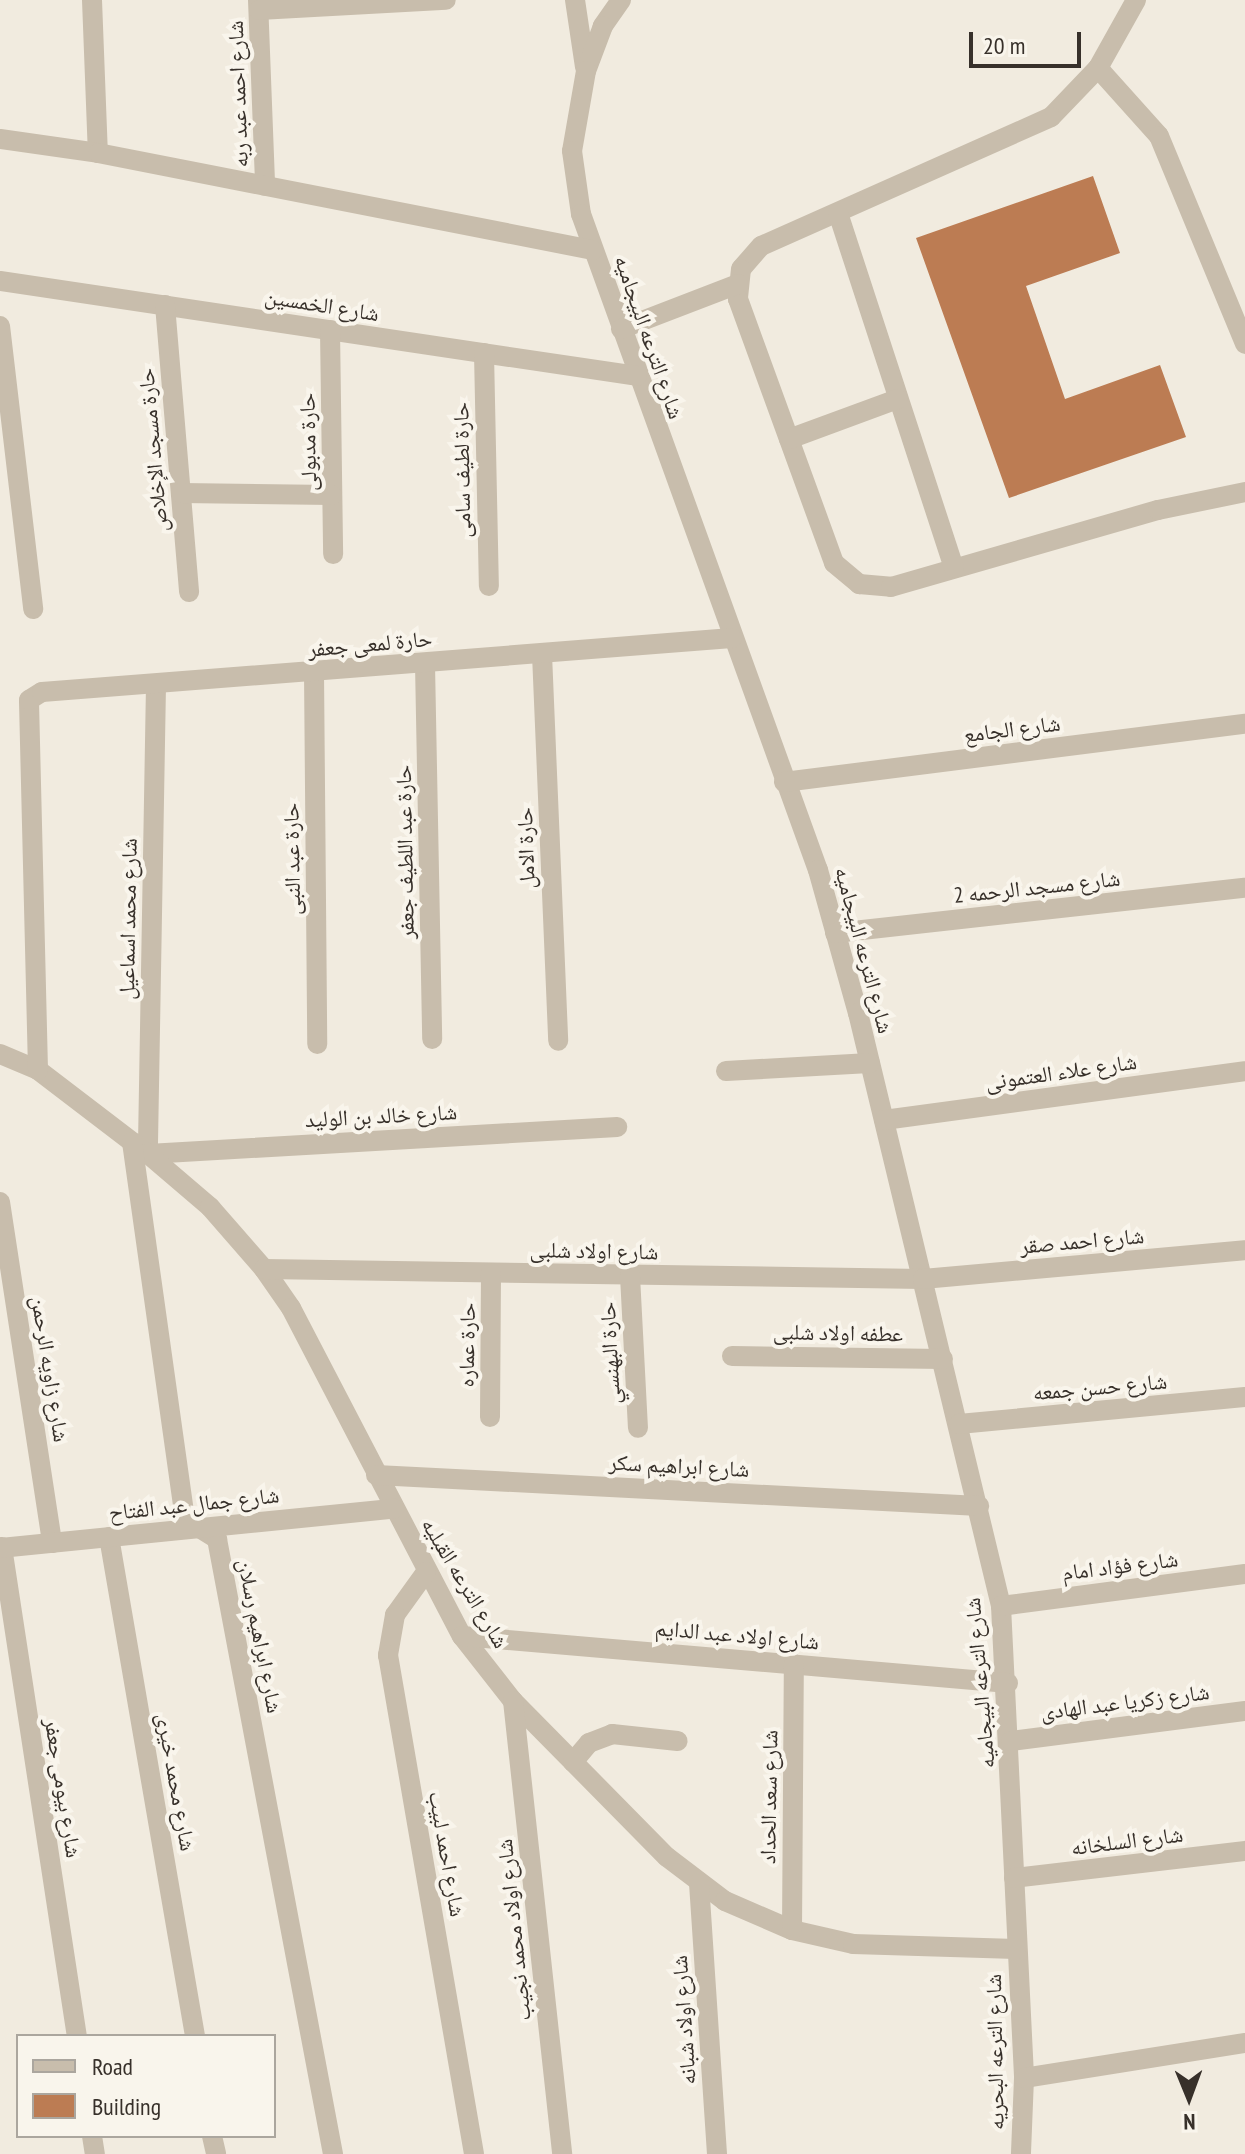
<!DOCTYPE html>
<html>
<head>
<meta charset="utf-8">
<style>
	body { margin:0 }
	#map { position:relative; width:1245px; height:2154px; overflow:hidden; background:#f1ebdf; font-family:"PT Sans Narrow","Noto Naskh Arabic",sans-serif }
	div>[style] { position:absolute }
	.building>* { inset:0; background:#bc7c53 }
	.minor>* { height:20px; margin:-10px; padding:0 10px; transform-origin:10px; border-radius:10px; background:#c8bdac }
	span { translate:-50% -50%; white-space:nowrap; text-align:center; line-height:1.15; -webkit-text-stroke:8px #f9f5ec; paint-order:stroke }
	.street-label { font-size:22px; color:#37302a }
	.legend { position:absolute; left:16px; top:2034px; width:260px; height:104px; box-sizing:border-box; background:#f9f5ec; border:2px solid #aba69e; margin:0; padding:10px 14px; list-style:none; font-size:24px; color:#37302a }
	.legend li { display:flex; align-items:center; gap:16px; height:40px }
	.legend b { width:40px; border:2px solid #aba69e }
	.north { position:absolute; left:1149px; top:2058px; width:80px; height:80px; -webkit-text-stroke:6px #f9f5ec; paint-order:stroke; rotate:179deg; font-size:22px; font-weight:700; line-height:32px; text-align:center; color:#37302a }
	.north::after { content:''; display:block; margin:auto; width:28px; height:36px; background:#37302a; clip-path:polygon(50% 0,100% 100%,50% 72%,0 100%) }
	.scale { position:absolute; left:969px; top:32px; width:112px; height:36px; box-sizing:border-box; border:4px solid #37302a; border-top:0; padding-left:10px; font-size:24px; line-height:28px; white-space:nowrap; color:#37302a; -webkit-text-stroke:6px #f9f5ec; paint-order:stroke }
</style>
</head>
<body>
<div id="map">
	<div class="building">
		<div style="clip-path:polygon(1093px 176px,1120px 253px,1026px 286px,1065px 399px,1160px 365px,1186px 437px,1009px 498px,916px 238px)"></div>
	</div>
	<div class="minor">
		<div style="left:92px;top:0;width:153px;rotate:87.8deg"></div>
		<div style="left:258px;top:0;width:186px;rotate:87.8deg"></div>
		<div style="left:575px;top:0;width:68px;rotate:81.5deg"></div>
		<div style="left:621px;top:0;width:32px;rotate:125deg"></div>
		<div style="left:603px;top:26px;width:48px;rotate:110.7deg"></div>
		<div style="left:586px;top:71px;width:81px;rotate:99.9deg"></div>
		<div style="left:572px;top:151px;width:64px;rotate:81.9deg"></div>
		<div style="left:581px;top:214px;width:697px;rotate:70.14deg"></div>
		<div style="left:818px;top:870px;width:148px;rotate:74.4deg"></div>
		<div style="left:858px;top:1013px;width:610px;rotate:76.44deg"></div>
		<div style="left:1001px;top:1606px;width:473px;rotate:87.2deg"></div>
		<div style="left:1024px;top:2078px;width:76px;rotate:92.3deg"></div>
		<div style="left:1136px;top:0;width:78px;rotate:119.2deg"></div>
		<div style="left:1098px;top:68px;width:68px;rotate:133.8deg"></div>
		<div style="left:1051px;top:117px;width:317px;rotate:156deg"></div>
		<div style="left:761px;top:246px;width:30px;rotate:131deg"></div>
		<div style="left:741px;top:269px;width:30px;rotate:96deg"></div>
		<div style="left:738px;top:299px;width:281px;rotate:70deg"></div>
		<div style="left:834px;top:563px;width:33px;rotate:40deg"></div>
		<div style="left:859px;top:584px;width:32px;rotate:5deg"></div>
		<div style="left:891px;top:587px;width:278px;rotate:-16.1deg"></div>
		<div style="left:1158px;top:510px;width:89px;rotate:-11.7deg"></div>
		<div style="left:259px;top:10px;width:187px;rotate:-3.1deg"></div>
		<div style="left:1098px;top:68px;width:91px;rotate:48.1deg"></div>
		<div style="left:1159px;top:136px;width:225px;rotate:67.5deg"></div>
		<div style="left:0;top:139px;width:99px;rotate:8.1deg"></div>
		<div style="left:98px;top:153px;width:504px;rotate:11.09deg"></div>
		<div style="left:838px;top:213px;width:373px;rotate:71.9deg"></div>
		<div style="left:0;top:281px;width:644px;rotate:8.48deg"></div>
		<div style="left:165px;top:305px;width:288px;rotate:85.2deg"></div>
		<div style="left:0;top:326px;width:285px;rotate:83.3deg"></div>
		<div style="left:621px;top:329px;width:125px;rotate:-21deg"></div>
		<div style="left:330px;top:330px;width:224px;rotate:89.2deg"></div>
		<div style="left:484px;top:353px;width:233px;rotate:88.8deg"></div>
		<div style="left:789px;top:439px;width:116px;rotate:-20.2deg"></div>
		<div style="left:181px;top:493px;width:151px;rotate:0.8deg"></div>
		<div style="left:542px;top:654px;width:387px;rotate:87.6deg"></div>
		<div style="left:425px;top:664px;width:375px;rotate:88.9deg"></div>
		<div style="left:314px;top:672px;width:372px;rotate:89.5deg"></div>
		<div style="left:156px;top:685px;width:469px;rotate:91deg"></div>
		<div style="left:148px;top:1154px;width:470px;rotate:-3.3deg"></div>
		<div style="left:784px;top:782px;width:465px;rotate:-7.2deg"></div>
		<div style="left:835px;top:933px;width:412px;rotate:-6.3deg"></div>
		<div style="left:0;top:1054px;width:41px;rotate:22.8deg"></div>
		<div style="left:38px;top:1070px;width:138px;rotate:37.4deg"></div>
		<div style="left:148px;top:1154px;width:82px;rotate:40.5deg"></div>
		<div style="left:210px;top:1207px;width:82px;rotate:48.9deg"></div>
		<div style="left:264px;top:1269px;width:47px;rotate:55.3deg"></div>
		<div style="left:291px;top:1308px;width:370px;rotate:62.5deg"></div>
		<div style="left:462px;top:1636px;width:83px;rotate:51.9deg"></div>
		<div style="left:513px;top:1701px;width:219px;rotate:45.4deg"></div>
		<div style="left:667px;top:1857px;width:73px;rotate:37.2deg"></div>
		<div style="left:725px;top:1901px;width:73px;rotate:23.4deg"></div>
		<div style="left:792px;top:1930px;width:63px;rotate:12.9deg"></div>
		<div style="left:853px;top:1944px;width:163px;rotate:1.8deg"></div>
		<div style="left:38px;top:1070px;width:370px;rotate:-91.4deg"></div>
		<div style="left:29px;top:700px;width:15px;rotate:-32deg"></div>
		<div style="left:42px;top:692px;width:692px;rotate:-4.47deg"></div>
		<div style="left:726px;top:1071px;width:144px;rotate:-3.2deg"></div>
		<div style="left:884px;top:1120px;width:364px;rotate:-7.7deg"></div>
		<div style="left:132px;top:1142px;width:381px;rotate:82deg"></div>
		<div style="left:185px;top:1519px;width:38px;rotate:32deg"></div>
		<div style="left:217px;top:1539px;width:626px;rotate:79.32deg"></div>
		<div style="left:0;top:1202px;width:345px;rotate:81.3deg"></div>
		<div style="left:264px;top:1269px;width:659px;rotate:0.87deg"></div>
		<div style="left:923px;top:1279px;width:323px;rotate:-5.1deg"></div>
		<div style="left:630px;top:1276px;width:152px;rotate:87deg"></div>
		<div style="left:732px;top:1356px;width:211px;rotate:0.8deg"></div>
		<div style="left:490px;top:1417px;width:144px;rotate:-89.6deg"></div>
		<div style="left:959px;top:1424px;width:287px;rotate:-5.4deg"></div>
		<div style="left:376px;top:1475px;width:604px;rotate:2.94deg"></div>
		<div style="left:109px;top:1537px;width:506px;rotate:80.22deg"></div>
		<div style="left:2px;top:1547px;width:495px;rotate:81.3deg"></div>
		<div style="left:0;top:1548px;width:396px;rotate:-5.7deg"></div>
		<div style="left:426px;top:1572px;width:53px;rotate:125.8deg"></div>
		<div style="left:395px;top:1615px;width:41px;rotate:99.9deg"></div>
		<div style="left:388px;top:1655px;width:506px;rotate:80.22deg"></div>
		<div style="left:1001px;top:1606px;width:246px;rotate:-7.5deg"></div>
		<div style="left:462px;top:1636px;width:548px;rotate:4.92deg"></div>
		<div style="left:513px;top:1701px;width:456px;rotate:83.8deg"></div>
		<div style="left:1011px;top:1741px;width:236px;rotate:-7.3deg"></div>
		<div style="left:573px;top:1762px;width:25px;rotate:-50deg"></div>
		<div style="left:589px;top:1743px;width:25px;rotate:-21deg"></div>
		<div style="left:612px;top:1734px;width:66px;rotate:6.1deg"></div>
		<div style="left:1014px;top:1878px;width:233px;rotate:-6.7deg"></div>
		<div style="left:699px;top:1883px;width:272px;rotate:86.2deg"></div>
		<div style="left:792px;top:1930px;width:266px;rotate:-89.6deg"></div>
		<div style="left:1024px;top:2078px;width:224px;rotate:-9deg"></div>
		<div style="left:92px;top:2136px;width:18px;rotate:81deg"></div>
		<div style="left:212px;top:2136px;width:18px;rotate:77deg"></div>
	</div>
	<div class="street-label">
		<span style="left:238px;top:94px;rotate:-92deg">شارع احمد عبد ربه</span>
		<span style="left:322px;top:305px;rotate:9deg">شارع الخمسين</span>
		<span style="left:649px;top:337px;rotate:71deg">شارع الترعه البيجاميه</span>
		<span style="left:308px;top:442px;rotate:-91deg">حارة مدبولى</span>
		<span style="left:153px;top:450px;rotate:-95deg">حارة مسجد الإخلاص</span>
		<span style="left:462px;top:470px;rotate:-91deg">حارة لطيف سامى</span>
		<span style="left:370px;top:644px;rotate:-5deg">حارة لمعى جعفر</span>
		<span style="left:1012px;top:729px;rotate:-7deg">شارع الجامع</span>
		<span style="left:526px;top:848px;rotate:-92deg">حارة الامل</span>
		<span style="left:405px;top:852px;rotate:-91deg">حارة عبد اللطيف جعفر</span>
		<span style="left:292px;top:859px;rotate:-91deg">حارة عبد النبى</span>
		<span style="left:1037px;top:887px;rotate:-6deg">شارع مسجد الرحمه 2</span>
		<span style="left:128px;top:919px;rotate:-89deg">شارع محمد اسماعيل</span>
		<span style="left:864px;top:950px;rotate:75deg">شارع الترعه البيجاميه</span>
		<span style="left:1061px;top:1072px;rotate:-8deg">شارع علاء العتمونى</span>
		<span style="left:381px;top:1116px;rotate:-3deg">شارع خالد بن الوليد</span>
		<span style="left:1082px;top:1241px;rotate:-5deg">شارع احمد صقر</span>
		<span style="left:594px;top:1251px;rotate:1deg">شارع اولاد شلبى</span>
		<span style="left:838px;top:1333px;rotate:1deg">عطفه اولاد شلبى</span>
		<span style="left:467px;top:1345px;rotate:-89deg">حارة عماره</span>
		<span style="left:610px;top:1353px;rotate:-93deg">حارة البهنسي</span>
		<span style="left:50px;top:1369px;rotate:81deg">شارع زاويه الرحمن</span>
		<span style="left:1100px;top:1387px;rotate:-5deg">شارع حسن جمعه</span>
		<span style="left:679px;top:1466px;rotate:3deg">شارع ابراهيم سكر</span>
		<span style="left:194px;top:1504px;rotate:-6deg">شارع جمال عبد الفتاح</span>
		<span style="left:1120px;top:1566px;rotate:-7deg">شارع فؤاد امام</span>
		<span style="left:465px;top:1583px;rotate:59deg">شارع الترعه القبليه</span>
		<span style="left:737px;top:1635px;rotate:5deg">شارع اولاد عبد الدايم</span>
		<span style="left:260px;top:1636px;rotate:79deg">شارع ابراهيم رسلان</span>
		<span style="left:980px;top:1683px;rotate:-95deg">شارع الترعه البيجاميه</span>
		<span style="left:1125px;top:1702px;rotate:-7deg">شارع زكريا عبد الهادى</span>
		<span style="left:176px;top:1782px;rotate:80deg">شارع محمد خيرى</span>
		<span style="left:63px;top:1788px;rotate:81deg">شارع بيومى جعفر</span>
		<span style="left:769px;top:1797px;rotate:-89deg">شارع سعد الحداد</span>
		<span style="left:1127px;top:1841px;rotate:-7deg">شارع السلخانه</span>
		<span style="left:447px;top:1854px;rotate:80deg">شارع احمد لبيب</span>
		<span style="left:514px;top:1930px;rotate:-96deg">شارع اولاد محمد نجيب</span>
		<span style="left:684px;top:2020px;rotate:-94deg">شارع اولاد شبانه</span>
		<span style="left:995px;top:2052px;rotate:-91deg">شارع الترعه البحريه</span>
	</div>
	<ul class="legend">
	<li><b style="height:10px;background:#c8bdac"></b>Road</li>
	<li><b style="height:22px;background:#bc7c53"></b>Building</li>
	</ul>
	<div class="north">N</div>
	<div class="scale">20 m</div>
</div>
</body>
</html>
